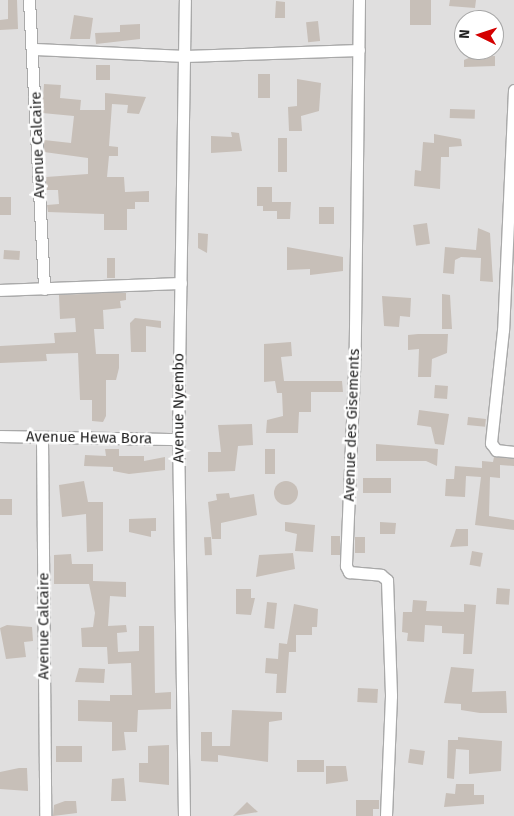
<!DOCTYPE html>
<html>
<head>
<meta charset="utf-8">
<style>
	body { margin:0 }
	#map { position:relative; width:514px; height:816px; overflow:hidden; background:#f2efe9; font-family:"Fira Sans",sans-serif }
	div>[style] { position:absolute }
	.residential>* { inset:0; background:#e0dfdf }
	.building>* { inset:0; background:#c7bfb8; transform-origin:0 0 }
	.round { border-radius:50% }
	.roads { filter:drop-shadow(1px 0 #a9a9a9) drop-shadow(-1px 0 #a9a9a9) drop-shadow(0 1px #a9a9a9) drop-shadow(0 -1px #a9a9a9) }
	.street>* { height:11px; margin:-5.5px; padding:0 5.5px; transform-origin:5.5px; border-radius:5.5px; background:#fff }
	span { translate:-50% -50%; white-space:nowrap; text-align:center; line-height:1.15; -webkit-text-stroke:5px #fff; paint-order:stroke }
	.street-label { font-size:15px; color:#222 }
	.north { position:absolute; left:454px; top:10px; width:50px; height:50px; box-sizing:border-box; background:#fff; border:1px solid #a7a7a7; border-radius:50%; rotate:274deg; font-size:14px; font-weight:700; line-height:20px; text-align:center; color:#222 }
	.north::after { content:''; display:block; margin:auto; width:18px; height:22px; background:#d40000; clip-path:polygon(50% 0,100% 100%,50% 72%,0 100%) }
</style>
</head>
<body>
<div id="map">
	<div class="residential">
		<div style="clip-path:polygon(evenodd,0 0,514px 0,514px 816px,0 816px,0 0,464px 20px,494px 20px,494px 50px,464px 50px,464px 20px)"></div>
	</div>
	<div class="building">
		<div style="clip-path:polygon(8px 0,17px 0,18px 29px,0 30px,0 20px,8px 19px)"></div>
		<div style="left:410px;top:0;width:21px;height:25px"></div>
		<div style="clip-path:polygon(450px 0,476px 0,475px 8px,449px 6px)"></div>
		<div style="clip-path:polygon(276px 1px,285px 2px,285px 18px,275px 18px)"></div>
		<div style="clip-path:polygon(74px 15px,93px 18px,90px 39px,70px 39px)"></div>
		<div style="left:318px;top:21px;width:20px;height:12px;rotate:84deg"></div>
		<div style="clip-path:polygon(140px 24px,140px 39px,96px 44px,95px 33px,120px 32px,120px 25px)"></div>
		<div style="clip-path:polygon(495px 56px,495px 66px,464px 67px,464px 60px,471px 57px)"></div>
		<div style="left:96px;top:65px;width:14px;height:15px"></div>
		<div style="left:258px;top:74px;width:12px;height:24px"></div>
		<div style="clip-path:polygon(297px 79px,321px 83px,319px 111px,301px 116px,302px 131px,289px 131px,288px 107px,297px 106px)"></div>
		<div style="clip-path:polygon(44px 84px,61px 85px,60px 98px,81px 100px,80px 110px,105px 110px,105px 93px,146px 97px,139px 114px,127px 113px,128px 105px,112px 104px,109px 146px,118px 147px,118px 156px,109px 156px,107px 177px,124px 177px,125px 192px,149px 191px,149px 202px,135px 202px,135px 209px,127px 209px,127px 230px,104px 230px,104px 214px,48px 212px,47px 205px,59px 204px,58px 190px,46px 190px,46px 177px,88px 174px,88px 158px,44px 152px,44px 140px,71px 143px,74px 116px,42px 113px)"></div>
		<div style="left:450px;top:109px;width:25px;height:9px;rotate:2deg"></div>
		<div style="clip-path:polygon(231px 132px,239px 133px,242px 151px,211px 153px,211px 136px,232px 137px)"></div>
		<div style="clip-path:polygon(434px 134px,461px 139px,462px 146px,449px 147px,449px 157px,441px 157px,440px 189px,414px 186px,415px 170px,421px 171px,423px 142px,434px 143px)"></div>
		<div style="left:278px;top:138px;width:9px;height:34px"></div>
		<div style="clip-path:polygon(257px 187px,272px 187px,272px 202px,291px 202px,290px 219px,277px 219px,277px 211px,263px 211px,263px 206px,257px 206px)"></div>
		<div style="left:0;top:197px;width:11px;height:18px"></div>
		<div style="left:319px;top:207px;width:15px;height:17px"></div>
		<div style="left:427px;top:223px;width:21px;height:14px;rotate:82deg"></div>
		<div style="clip-path:polygon(478px 228px,490px 233px,493px 282px,480px 281px,481px 258px,461px 257px,455px 260px,454px 274px,443px 273px,445px 247px,476px 250px)"></div>
		<div style="clip-path:polygon(198px 233px,208px 234px,207px 253px,198px 248px)"></div>
		<div style="clip-path:polygon(287px 247px,343px 257px,343px 271px,310px 275px,310px 269px,287px 270px)"></div>
		<div style="left:4px;top:250px;width:16px;height:9px;rotate:4deg"></div>
		<div style="left:107px;top:258px;width:8px;height:20px"></div>
		<div style="clip-path:polygon(104px 293px,126px 293px,126px 300px,120px 301px,121px 308px,103px 310px,104px 329px,94px 329px,96px 354px,119px 354px,119px 368px,116px 380px,106px 380px,106px 416px,103px 422px,92px 421px,92px 400px,80px 400px,78px 353px,46px 354px,47px 361px,0 363px,0 346px,55px 343px,54px 333px,76px 332px,75px 318px,60px 319px,59px 295px)"></div>
		<div style="clip-path:polygon(442px 294px,450px 295px,452px 329px,442px 329px)"></div>
		<div style="clip-path:polygon(382px 296px,411px 298px,410px 317px,400px 316px,399px 327px,384px 326px)"></div>
		<div style="clip-path:polygon(135px 318px,161px 321px,161px 328px,146px 326px,146px 352px,131px 352px,130px 323px)"></div>
		<div style="clip-path:polygon(418px 334px,448px 334px,447px 353px,432px 359px,431px 377px,418px 377px,419px 349px,408px 350px,408px 335px)"></div>
		<div style="clip-path:polygon(291px 342px,292px 356px,281px 357px,284px 381px,342px 381px,343px 392px,311px 392px,311px 412px,299px 412px,298px 433px,266px 433px,267px 420px,283px 416px,282px 393px,277px 393px,275px 381px,264px 382px,264px 344px)"></div>
		<div style="left:435px;top:385px;width:13px;height:13px;rotate:4deg"></div>
		<div style="clip-path:polygon(419px 410px,449px 414px,444px 445px,435px 444px,431px 427px,417px 425px)"></div>
		<div style="left:468px;top:417px;width:18px;height:8px;rotate:6deg"></div>
		<div style="clip-path:polygon(252px 424px,253px 445px,238px 446px,235px 471px,208px 472px,208px 452px,221px 452px,218px 425px)"></div>
		<div style="clip-path:polygon(376px 444px,438px 449px,437px 466px,426px 461px,376px 461px)"></div>
		<div style="clip-path:polygon(105px 449px,119px 449px,119px 456px,144px 456px,144px 461px,165px 457px,165px 470px,129px 474px,113px 471px,113px 467px,84px 466px,85px 455px,106px 456px)"></div>
		<div style="left:265px;top:449px;width:10px;height:25px"></div>
		<div style="clip-path:polygon(494px 457px,514px 459px,514px 466px,500px 465px,500px 478px,490px 477px,489px 516px,514px 520px,514px 530px,475px 525px,481px 477px,466px 476px,465px 497px,445px 496px,446px 479px,454px 479px,455px 466px,482px 468px,482px 461px,493px 462px)"></div>
		<div style="left:363px;top:478px;width:28px;height:15px"></div>
		<div style="clip-path:polygon(84px 481px,88px 502px,103px 502px,103px 551px,87px 552px,86px 514px,62px 517px,59px 485px)"></div>
		<div class="round" style="left:274px;top:481px;width:24px;height:24px"></div>
		<div style="clip-path:polygon(229px 493px,230px 498px,254px 494px,257px 515px,221px 523px,221px 539px,212px 539px,208px 502px,217px 500px,216px 494px)"></div>
		<div style="left:0;top:499px;width:12px;height:16px"></div>
		<div style="clip-path:polygon(156px 518px,156px 531px,151px 531px,151px 537px,129px 532px,129px 519px)"></div>
		<div style="clip-path:polygon(285px 522px,315px 525px,313px 552px,295px 551px,297px 534px,285px 531px)"></div>
		<div style="clip-path:polygon(380px 522px,396px 523px,395px 534px,380px 534px)"></div>
		<div style="clip-path:polygon(456px 529px,468px 529px,468px 546px,450px 547px)"></div>
		<div style="left:331px;top:536px;width:9px;height:19px"></div>
		<div style="left:211px;top:537px;width:18px;height:7px;rotate:87deg"></div>
		<div style="left:355px;top:537px;width:10px;height:16px"></div>
		<div style="left:472px;top:551px;width:11px;height:14px;rotate:10deg"></div>
		<div style="clip-path:polygon(293px 553px,295px 569px,256px 577px,259px 555px)"></div>
		<div style="clip-path:polygon(71px 554px,72px 564px,93px 564px,93px 581px,126px 582px,126px 597px,110px 596px,108px 626px,126px 625px,127px 632px,117px 633px,118px 652px,139px 651px,139px 626px,154px 626px,155px 693px,171px 692px,171px 709px,138px 710px,137px 732px,124px 732px,126px 750px,112px 751px,112px 722px,78px 721px,78px 700px,110px 701px,110px 695px,132px 695px,131px 663px,108px 664px,107px 647px,82px 647px,81px 628px,93px 627px,95px 613px,89px 584px,54px 584px,54px 555px)"></div>
		<div style="left:497px;top:588px;width:13px;height:16px;rotate:4deg"></div>
		<div style="clip-path:polygon(236px 589px,251px 589px,251px 598px,255px 598px,251px 615px,236px 614px)"></div>
		<div style="clip-path:polygon(413px 600px,427px 601px,426px 611px,464px 612px,464px 604px,476px 605px,472px 654px,463px 654px,464px 634px,442px 633px,442px 626px,425px 625px,424px 642px,407px 641px,408px 633px,402px 632px,403px 612px,412px 612px)"></div>
		<div style="left:267px;top:602px;width:10px;height:26px;rotate:6deg"></div>
		<div style="clip-path:polygon(294px 604px,318px 609px,317px 627px,312px 627px,312px 635px,296px 635px,296px 652px,289px 652px,286px 693px,276px 693px,277px 674px,265px 673px,266px 658px,278px 659px,279px 643px,287px 644px)"></div>
		<div style="clip-path:polygon(7px 625px,32px 627px,33px 641px,24px 642px,26px 657px,6px 659px,0 628px)"></div>
		<div style="clip-path:polygon(451px 667px,474px 669px,472px 692px,506px 691px,507px 713px,480px 713px,461px 710px,461px 704px,444px 703px)"></div>
		<div style="clip-path:polygon(79px 668px,105px 669px,104px 683px,75px 682px)"></div>
		<div style="left:358px;top:688px;width:20px;height:14px;rotate:3deg"></div>
		<div style="clip-path:polygon(232px 710px,282px 712px,282px 720px,269px 722px,268px 762px,218px 755px,218px 762px,201px 761px,201px 732px,212px 732px,212px 746px,230px 746px)"></div>
		<div style="clip-path:polygon(458px 737px,502px 741px,501px 771px,469px 774px,469px 750px,456px 749px,454px 779px,447px 778px,448px 740px,458px 740px)"></div>
		<div style="clip-path:polygon(169px 745px,169px 785px,139px 782px,139px 763px,148px 763px,148px 746px)"></div>
		<div style="left:82px;top:746px;width:16px;height:26px;rotate:90deg"></div>
		<div style="left:410px;top:749px;width:15px;height:14px;rotate:8deg"></div>
		<div style="left:297px;top:760px;width:27px;height:12px"></div>
		<div style="clip-path:polygon(326px 766px,346px 766px,348px 781px,326px 784px)"></div>
		<div style="clip-path:polygon(19px 768px,27px 768px,28px 791px,0 789px,0 772px)"></div>
		<div style="clip-path:polygon(124px 778px,126px 801px,111px 801px,112px 779px)"></div>
		<div style="clip-path:polygon(456px 784px,474px 784px,474px 795px,484px 795px,484px 804px,444px 807px,446px 793px,455px 794px)"></div>
		<div style="clip-path:polygon(356px 800px,379px 800px,379px 809px,373px 809px,373px 816px,356px 816px)"></div>
		<div style="clip-path:polygon(65px 801px,76px 801px,77px 813px,53px 816px,54px 805px)"></div>
		<div style="clip-path:polygon(247px 802px,258px 812px,233px 816px)"></div>
	</div>
	<div class="roads">
		<div class="street">
			<div style="left:29px;top:0;width:289px;rotate:87deg"></div>
			<div style="left:359px;top:0;width:349px;rotate:90.7deg"></div>
			<div style="left:355px;top:349px;width:217px;rotate:92.4deg"></div>
			<div style="left:346px;top:566px;width:7px;rotate:63deg"></div>
			<div style="left:349px;top:572px;width:32px;rotate:5deg"></div>
			<div style="left:381px;top:575px;width:8px;rotate:40deg"></div>
			<div style="left:387px;top:580px;width:116px;rotate:88deg"></div>
			<div style="left:391px;top:696px;width:120px;rotate:92.4deg"></div>
			<div style="left:35px;top:49px;width:150px;rotate:2.7deg"></div>
			<div style="left:185px;top:56px;width:174px;rotate:-2deg"></div>
			<div style="left:514px;top:90px;width:240px;rotate:92.6deg"></div>
			<div style="left:503px;top:330px;width:114px;rotate:96.1deg"></div>
			<div style="left:491px;top:443px;width:9px;rotate:54deg"></div>
			<div style="left:496px;top:450px;width:18px;rotate:6deg"></div>
			<div style="left:0;top:290px;width:181px;rotate:-2.2deg"></div>
			<div style="left:0;top:436px;width:178px;rotate:1deg"></div>
			<div style="left:42px;top:437px;width:379px;rotate:89.5deg"></div>
			<div style="left:184px;top:816px;width:377px;rotate:-90.9deg"></div>
			<div style="left:178px;top:439px;width:439px;rotate:-89.1deg"></div>
		</div>
	</div>
	<div class="street-label">
		<span style="left:38px;top:145px;rotate:-92deg">Avenue Calcaire</span>
		<span style="left:179px;top:408px;rotate:-90deg">Avenue Nyembo</span>
		<span style="left:352px;top:425px;rotate:-88deg">Avenue des Gisements</span>
		<span style="left:89px;top:438px;rotate:1deg">Avenue Hewa Bora</span>
		<span style="left:44px;top:626px;rotate:-90deg">Avenue Calcaire</span>
	</div>
	<div class="north">N</div>
</div>
</body>
</html>
